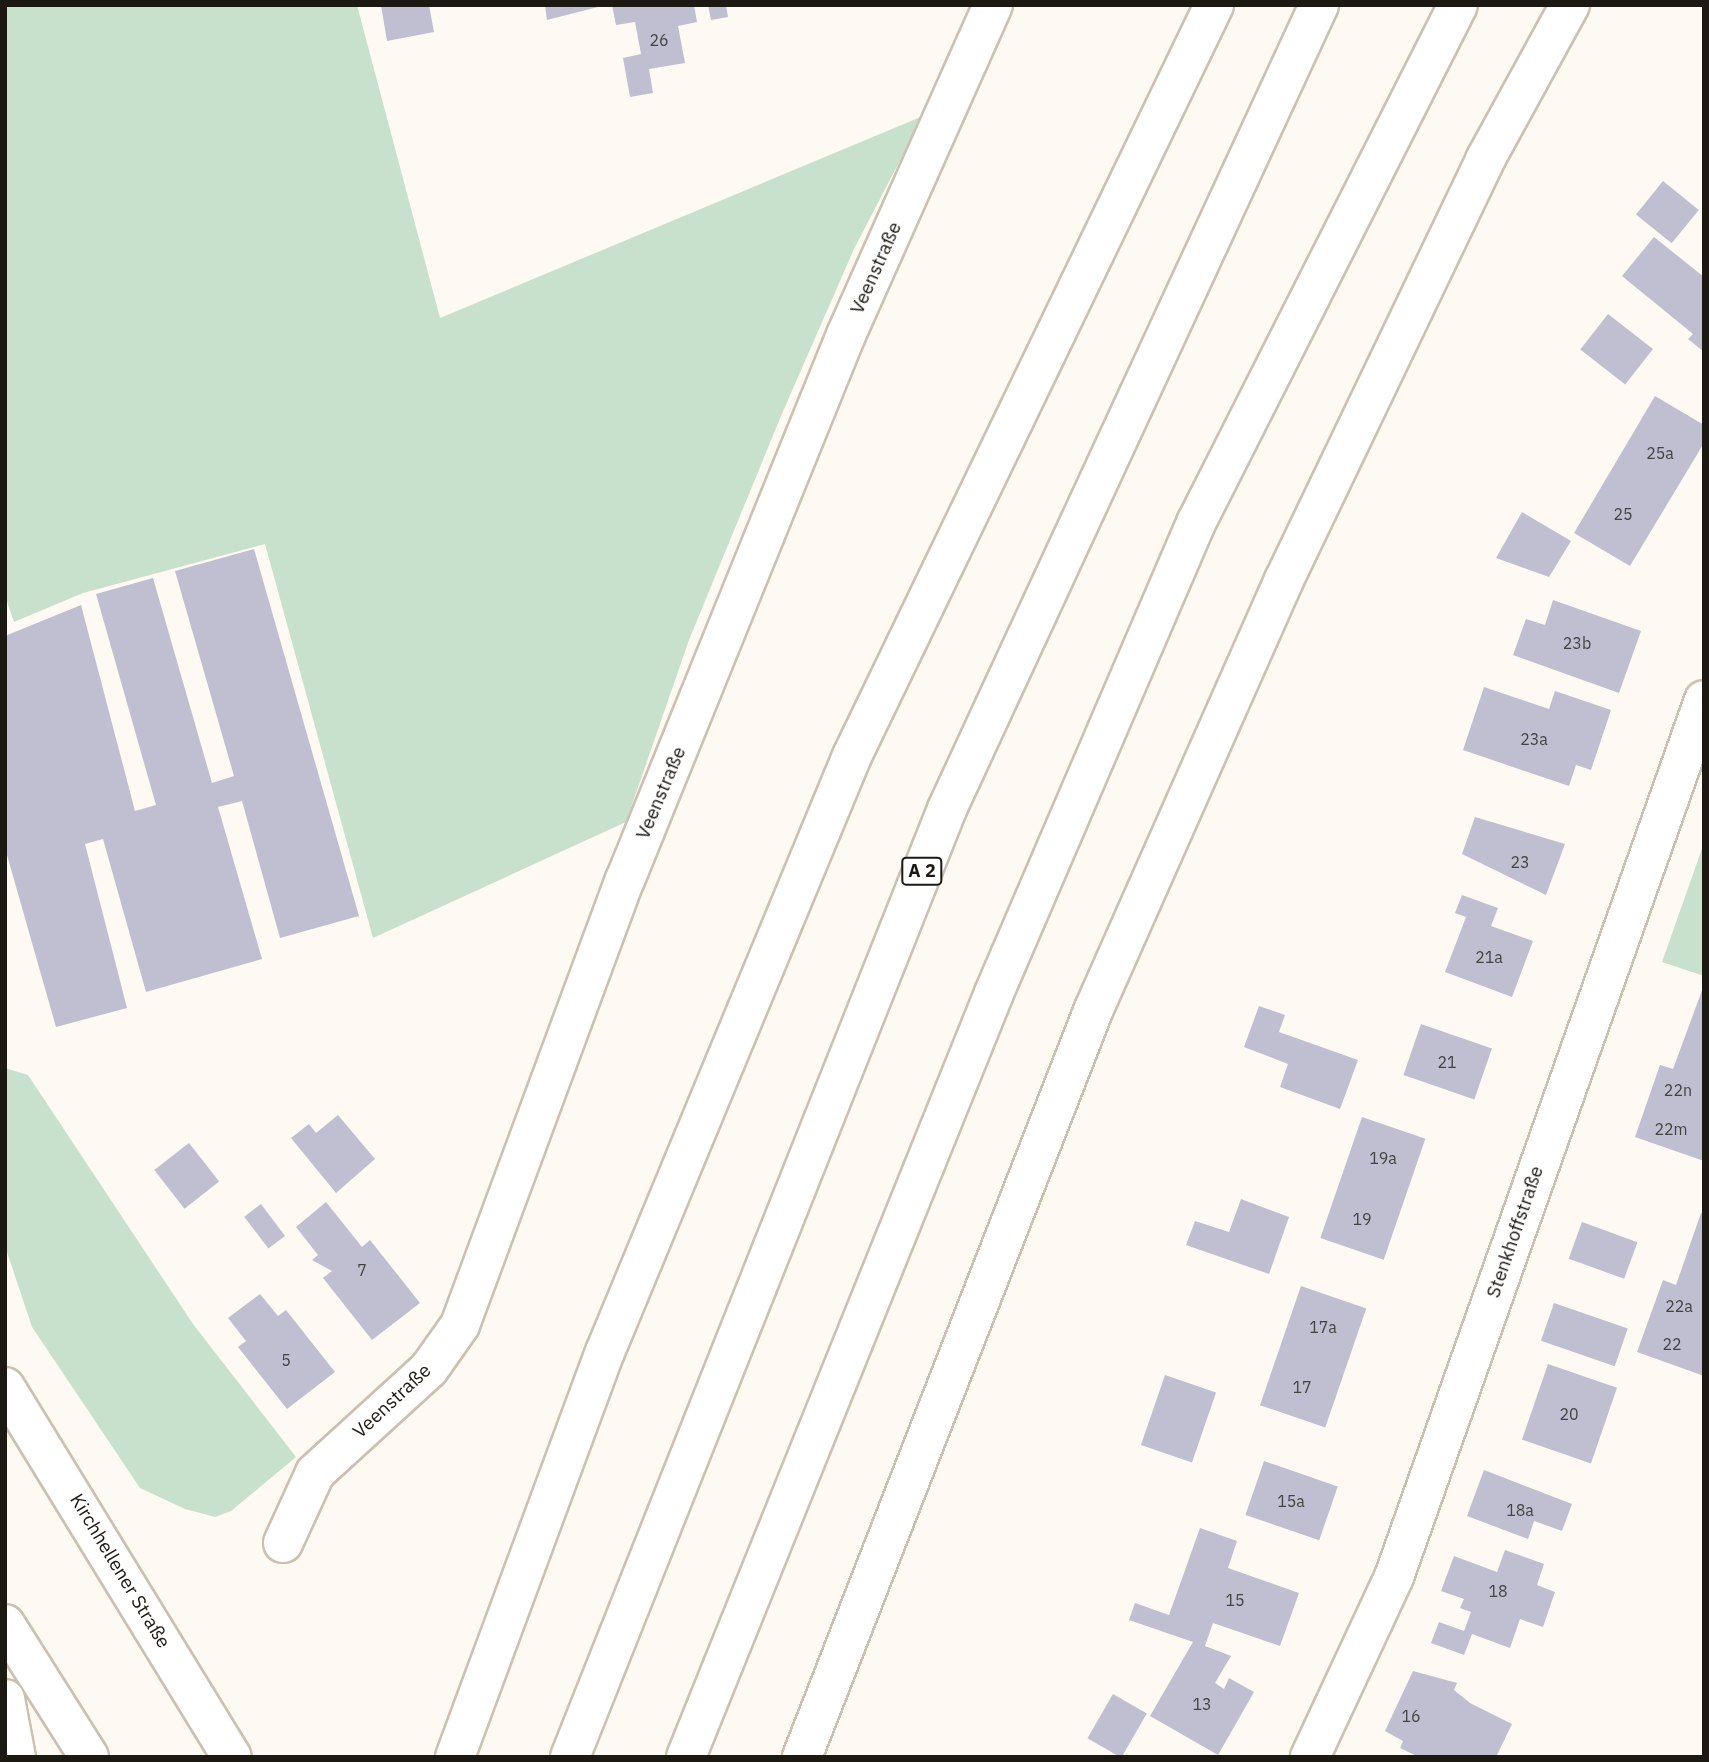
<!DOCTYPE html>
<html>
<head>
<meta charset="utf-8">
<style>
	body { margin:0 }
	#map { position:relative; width:1709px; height:1762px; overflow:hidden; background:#fef9f2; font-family:"IBM Plex Sans",sans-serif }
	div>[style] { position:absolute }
	.green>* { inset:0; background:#c8e1cd }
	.building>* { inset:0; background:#bfbfd1; transform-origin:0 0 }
	.roads { filter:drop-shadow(2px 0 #ccc0b1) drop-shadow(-2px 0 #ccc0b1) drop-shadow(0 2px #ccc0b1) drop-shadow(0 -2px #ccc0b1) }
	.street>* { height:38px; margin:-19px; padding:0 19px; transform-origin:19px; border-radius:19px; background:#fff }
	.secondary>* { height:38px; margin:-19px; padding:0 19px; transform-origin:19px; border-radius:19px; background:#fff }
	.highway>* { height:38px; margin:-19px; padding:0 19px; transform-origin:19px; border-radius:19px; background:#fff }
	span { translate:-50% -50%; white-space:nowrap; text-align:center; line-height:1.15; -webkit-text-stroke:5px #fff; paint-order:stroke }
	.number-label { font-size:16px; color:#454242 }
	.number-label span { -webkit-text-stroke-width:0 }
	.shield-label span { padding:2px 5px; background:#fff; border:2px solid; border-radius:5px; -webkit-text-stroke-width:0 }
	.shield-label { font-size:18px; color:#1c1812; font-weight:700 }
	.street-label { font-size:19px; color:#1c1812 }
	.frame { position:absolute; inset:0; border:7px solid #1c1812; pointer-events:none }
</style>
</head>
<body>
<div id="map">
	<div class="green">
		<div style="clip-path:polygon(5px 5px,357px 5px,440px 318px,923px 116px,854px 249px,781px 416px,689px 640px,626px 822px,373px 938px,265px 544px,83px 593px,14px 622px,5px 596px)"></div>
		<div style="clip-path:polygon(1704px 843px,1704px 976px,1662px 962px)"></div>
		<div style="clip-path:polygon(5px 1068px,28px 1075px,193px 1324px,296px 1457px,231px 1511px,215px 1517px,185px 1509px,140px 1488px,32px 1327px,5px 1246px)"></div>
	</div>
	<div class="building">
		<div style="clip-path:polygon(381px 5px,429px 5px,434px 32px,387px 41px)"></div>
		<div style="clip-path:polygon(545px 5px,598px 5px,598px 7px,547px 20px)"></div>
		<div style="clip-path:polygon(612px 5px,694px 5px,697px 22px,678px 26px,685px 63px,649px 69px,653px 93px,630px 97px,623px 58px,641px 54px,635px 22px,616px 25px)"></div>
		<div style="clip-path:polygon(708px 5px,726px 5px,728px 17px,711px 20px)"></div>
		<div style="left:1663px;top:181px;width:46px;height:43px;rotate:39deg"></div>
		<div style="clip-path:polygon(1654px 237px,1704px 277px,1704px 352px,1688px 339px,1693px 334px,1622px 276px)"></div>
		<div style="left:1608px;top:314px;width:57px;height:45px;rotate:38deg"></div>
		<div style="clip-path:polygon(1655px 396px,1704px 425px,1704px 443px,1630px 566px,1574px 533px)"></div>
		<div style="clip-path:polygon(1522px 512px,1571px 541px,1549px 577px,1496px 558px)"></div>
		<div style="clip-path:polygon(254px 549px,359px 916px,280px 938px,242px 801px,218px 807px,262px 959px,146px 992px,103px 839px,85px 844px,127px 1008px,56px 1027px,5px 848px,5px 636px,81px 605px,135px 811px,156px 805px,96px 594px,153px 578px,212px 783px,234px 776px,175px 571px)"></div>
		<div style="clip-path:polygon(1553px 600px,1641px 631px,1619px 693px,1513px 655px,1526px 619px,1545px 625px)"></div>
		<div style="clip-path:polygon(1484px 687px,1549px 709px,1555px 691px,1611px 710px,1591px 770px,1576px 765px,1569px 786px,1463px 750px)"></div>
		<div style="clip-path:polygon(1475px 817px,1565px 844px,1546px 895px,1462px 854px)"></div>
		<div style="clip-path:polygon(1462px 895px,1498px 908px,1491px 926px,1533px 941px,1512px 997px,1445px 972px,1466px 917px,1455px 913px)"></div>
		<div style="clip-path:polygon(1704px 985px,1704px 1161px,1635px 1137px,1660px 1065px,1673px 1069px)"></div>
		<div style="clip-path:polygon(1259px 1006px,1285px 1015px,1279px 1032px,1358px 1060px,1340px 1109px,1280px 1087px,1288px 1064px,1244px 1047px)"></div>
		<div style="left:1421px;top:1024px;width:75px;height:54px;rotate:19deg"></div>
		<div style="clip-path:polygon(338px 1115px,375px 1159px,336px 1193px,291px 1138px,309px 1124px,316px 1133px)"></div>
		<div style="left:1362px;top:1117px;width:67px;height:128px;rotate:19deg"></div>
		<div style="left:189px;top:1143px;width:49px;height:44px;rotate:52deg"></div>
		<div style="clip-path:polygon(1241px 1199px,1289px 1217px,1269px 1274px,1186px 1245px,1195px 1221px,1229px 1232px)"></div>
		<div style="clip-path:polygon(326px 1202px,362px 1247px,370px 1240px,420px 1303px,372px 1340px,323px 1278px,332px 1271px,312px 1260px,318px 1255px,296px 1227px)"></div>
		<div style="left:261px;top:1204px;width:40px;height:21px;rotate:53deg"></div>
		<div style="clip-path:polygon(1701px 1213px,1704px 1214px,1704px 1376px,1637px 1352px,1663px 1280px,1676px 1285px)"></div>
		<div style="left:1582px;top:1222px;width:59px;height:39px;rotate:20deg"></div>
		<div style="left:1301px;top:1286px;width:69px;height:126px;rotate:19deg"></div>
		<div style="clip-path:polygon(260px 1294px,278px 1316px,286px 1310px,335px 1372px,287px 1409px,238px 1347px,246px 1341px,228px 1318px)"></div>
		<div style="left:1554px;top:1303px;width:78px;height:40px;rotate:19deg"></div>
		<div style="left:1548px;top:1364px;width:73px;height:80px;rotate:19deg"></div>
		<div style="left:1165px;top:1375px;width:54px;height:74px;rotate:19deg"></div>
		<div style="left:1264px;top:1461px;width:78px;height:57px;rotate:19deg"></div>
		<div style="clip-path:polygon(1484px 1470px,1572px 1504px,1562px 1531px,1534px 1521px,1528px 1539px,1467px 1516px)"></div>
		<div style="clip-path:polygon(1200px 1528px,1237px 1541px,1228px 1568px,1299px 1593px,1280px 1646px,1213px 1623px,1205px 1646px,1231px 1656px,1215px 1683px,1224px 1689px,1229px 1678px,1254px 1692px,1218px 1755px,1150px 1716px,1193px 1642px,1129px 1620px,1135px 1603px,1169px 1615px)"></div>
		<div style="clip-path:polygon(1505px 1550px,1544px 1564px,1537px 1585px,1555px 1592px,1543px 1627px,1520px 1619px,1510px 1648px,1472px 1634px,1464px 1655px,1431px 1643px,1439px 1622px,1464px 1631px,1471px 1612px,1460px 1608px,1464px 1599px,1441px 1591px,1454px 1556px,1497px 1572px)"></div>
		<div style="clip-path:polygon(1413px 1671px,1457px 1683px,1454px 1690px,1470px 1703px,1512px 1724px,1496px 1757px,1419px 1757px,1400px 1748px,1403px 1741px,1385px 1731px)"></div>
		<div style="left:1113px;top:1694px;width:39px;height:51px;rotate:30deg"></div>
	</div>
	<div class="roads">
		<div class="street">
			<div style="left:283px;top:1543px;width:77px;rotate:-65.4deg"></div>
			<div style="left:315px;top:1473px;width:154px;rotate:-42.4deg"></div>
			<div style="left:429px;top:1369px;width:54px;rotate:-54.8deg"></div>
			<div style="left:460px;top:1325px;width:475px;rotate:-69.7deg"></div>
			<div style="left:625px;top:880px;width:588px;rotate:-67.93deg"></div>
			<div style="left:846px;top:335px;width:361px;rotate:-66deg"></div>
			<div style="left:1310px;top:1757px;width:199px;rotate:-65deg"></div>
			<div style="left:1394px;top:1577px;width:930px;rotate:-70.53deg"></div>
		</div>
		<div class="secondary">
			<div style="left:5px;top:1387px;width:434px;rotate:58.5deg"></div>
			<div style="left:5px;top:1624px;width:157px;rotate:57.7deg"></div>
		</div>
		<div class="highway">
			<div style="left:5px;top:1699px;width:59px;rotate:79.3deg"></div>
			<div style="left:455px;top:1757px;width:432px;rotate:-69.7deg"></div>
			<div style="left:605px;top:1352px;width:645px;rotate:-67.49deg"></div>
			<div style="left:852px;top:756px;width:834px;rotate:-64.26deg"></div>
			<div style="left:570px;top:1757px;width:1020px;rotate:-68.31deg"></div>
			<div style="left:947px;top:809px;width:886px;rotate:-65.17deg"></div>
			<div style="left:686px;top:1757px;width:824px;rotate:-68.04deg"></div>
			<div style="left:994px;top:993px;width:512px;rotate:-66.74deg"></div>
			<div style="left:1196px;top:523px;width:580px;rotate:-63.17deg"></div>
			<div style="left:802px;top:1757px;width:801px;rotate:-68.69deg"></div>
			<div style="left:1093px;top:1011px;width:471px;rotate:-66.1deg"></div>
			<div style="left:1284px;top:580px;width:466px;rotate:-64.4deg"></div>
			<div style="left:1485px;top:160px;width:177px;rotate:-61.3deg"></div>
		</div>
	</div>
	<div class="number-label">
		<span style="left:659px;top:40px">26</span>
		<span style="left:1660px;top:453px">25a</span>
		<span style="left:1623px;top:514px">25</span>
		<span style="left:1577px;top:643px">23b</span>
		<span style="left:1534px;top:739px">23a</span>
		<span style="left:1520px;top:862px">23</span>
		<span style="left:1489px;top:957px">21a</span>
		<span style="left:1447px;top:1062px">21</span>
		<span style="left:1678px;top:1090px">22n</span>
		<span style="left:1671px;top:1129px">22m</span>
		<span style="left:1383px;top:1158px">19a</span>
		<span style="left:1362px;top:1219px">19</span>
		<span style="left:362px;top:1270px">7</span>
		<span style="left:1679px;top:1306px">22a</span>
		<span style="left:1323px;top:1327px">17a</span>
		<span style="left:1672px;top:1344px">22</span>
		<span style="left:286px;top:1360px">5</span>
		<span style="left:1302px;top:1387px">17</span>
		<span style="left:1569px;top:1414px">20</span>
		<span style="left:1291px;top:1501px">15a</span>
		<span style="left:1520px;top:1510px">18a</span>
		<span style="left:1498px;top:1591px">18</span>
		<span style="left:1235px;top:1600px">15</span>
		<span style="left:1202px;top:1704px">13</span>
		<span style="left:1411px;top:1716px">16</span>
	</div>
	<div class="shield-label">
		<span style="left:922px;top:871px">A 2</span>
	</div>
	<div class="street-label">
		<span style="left:876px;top:268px;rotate:-66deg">Veenstraße</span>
		<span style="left:661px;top:793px;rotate:-67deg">Veenstraße</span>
		<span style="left:1515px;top:1232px;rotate:-71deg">Stenkhoffstraße</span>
		<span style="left:392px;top:1401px;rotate:-43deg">Veenstraße</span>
		<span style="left:120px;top:1571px;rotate:59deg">Kirchhellener Straße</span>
	</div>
	<div class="frame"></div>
</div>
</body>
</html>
